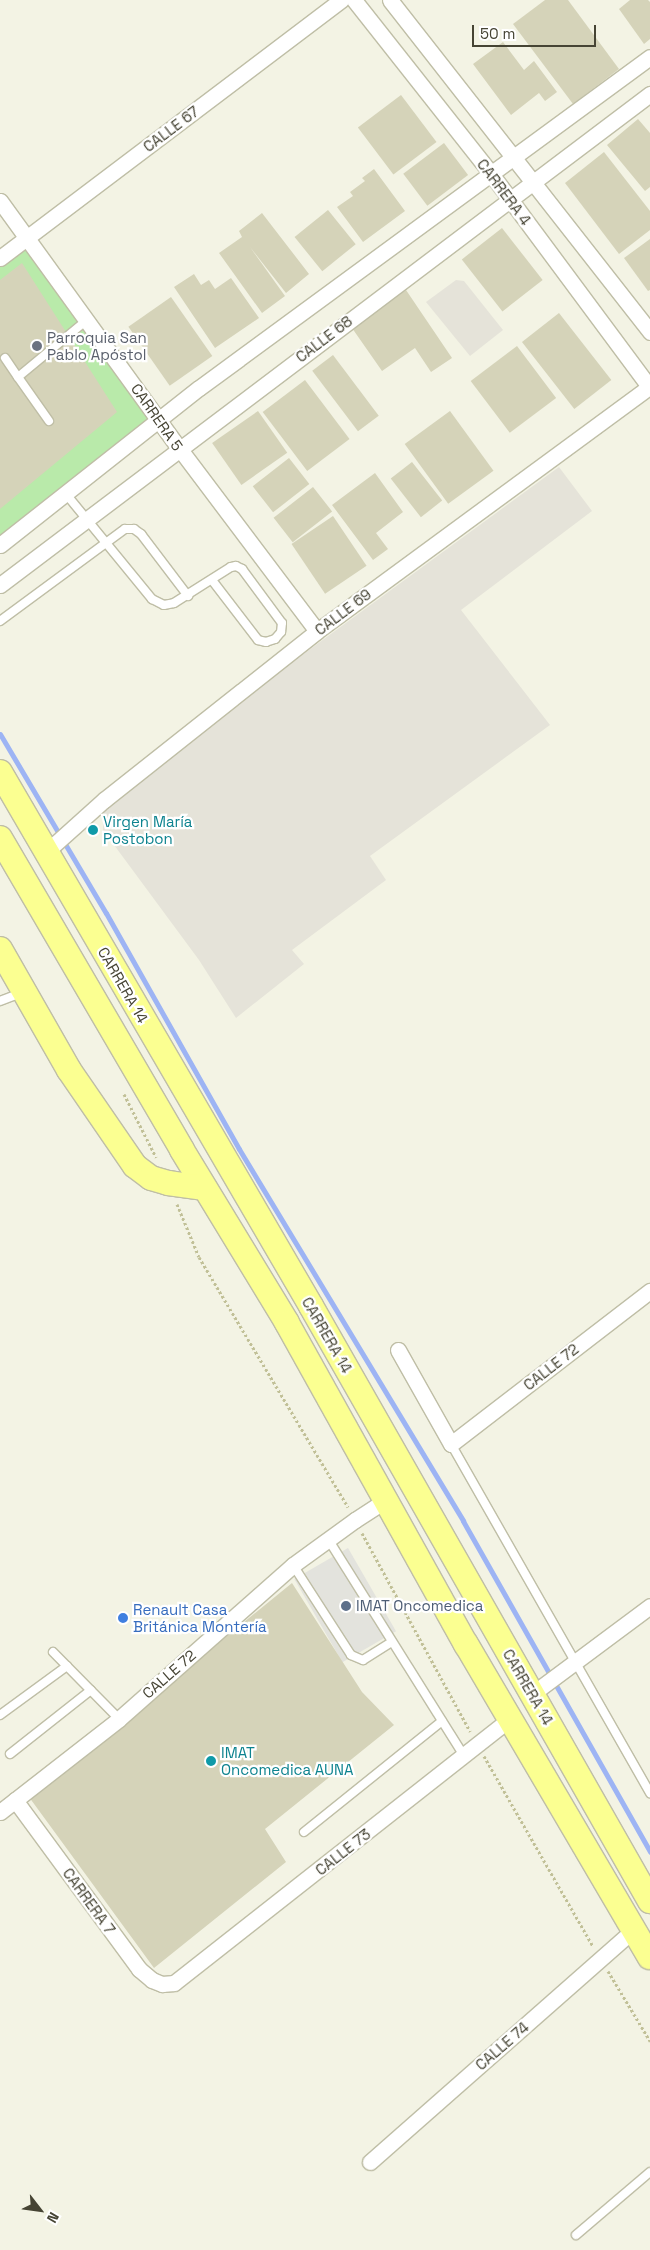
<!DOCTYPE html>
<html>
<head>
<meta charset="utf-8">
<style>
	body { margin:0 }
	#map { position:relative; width:650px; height:2250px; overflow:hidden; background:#f3f3e4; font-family:"Space Grotesk",sans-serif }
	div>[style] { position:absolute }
	.industrial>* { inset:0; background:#e5e3d9 }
	.green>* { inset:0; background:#b9eaaa }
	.parking>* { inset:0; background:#e3e3dd; transform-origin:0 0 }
	.stream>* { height:5px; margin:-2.5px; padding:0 2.5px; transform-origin:2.5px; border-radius:2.5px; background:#9db4f4 }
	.building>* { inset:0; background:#d5d3b9; transform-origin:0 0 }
	.path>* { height:3px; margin-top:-1.5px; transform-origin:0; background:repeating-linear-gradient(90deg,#c1c097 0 2.5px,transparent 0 5px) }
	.roads { filter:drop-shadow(1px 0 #bfbea6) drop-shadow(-1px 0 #bfbea6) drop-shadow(0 1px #bfbea6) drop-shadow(0 -1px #bfbea6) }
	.service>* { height:8px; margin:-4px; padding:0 4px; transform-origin:4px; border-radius:4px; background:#fff }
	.minor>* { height:15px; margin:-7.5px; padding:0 7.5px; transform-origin:7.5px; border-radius:7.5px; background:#fff }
	.primary>* { height:24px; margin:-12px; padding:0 12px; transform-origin:12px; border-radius:12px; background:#fbff91 }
	.dots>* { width:14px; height:14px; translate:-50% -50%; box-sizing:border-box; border:2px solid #fff; border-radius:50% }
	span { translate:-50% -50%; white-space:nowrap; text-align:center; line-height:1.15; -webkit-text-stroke:4.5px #fff; paint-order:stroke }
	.street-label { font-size:15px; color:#464434 }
	.worship-label { font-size:15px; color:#5b616d }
	.left { translate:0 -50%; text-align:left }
	.culture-label { font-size:15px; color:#0d838f }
	.service-label { font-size:15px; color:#4e5e75 }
	.shop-label { font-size:15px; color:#366cbe }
	.north { position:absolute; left:15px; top:2185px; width:50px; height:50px; -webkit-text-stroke:4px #fff; paint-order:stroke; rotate:120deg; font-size:14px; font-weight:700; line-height:20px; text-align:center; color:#464434 }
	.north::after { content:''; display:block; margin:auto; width:18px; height:22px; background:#464434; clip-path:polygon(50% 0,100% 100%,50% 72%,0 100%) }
	.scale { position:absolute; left:472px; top:25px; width:124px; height:22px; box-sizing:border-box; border:2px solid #464434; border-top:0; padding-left:6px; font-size:15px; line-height:18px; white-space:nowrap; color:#464434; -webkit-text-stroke:4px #fff; paint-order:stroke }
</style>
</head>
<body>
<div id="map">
	<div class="industrial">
		<div style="clip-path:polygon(456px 280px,464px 281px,503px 330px,470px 356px,426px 302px)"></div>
		<div style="clip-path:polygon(559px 467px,592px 511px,461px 610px,550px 725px,370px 856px,386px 880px,292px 950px,304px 964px,236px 1018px,199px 960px,103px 830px,104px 800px)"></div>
	</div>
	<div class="green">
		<div style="clip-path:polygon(28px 237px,160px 419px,0 545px,0 258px)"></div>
	</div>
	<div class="parking">
		<div style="left:348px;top:1548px;width:96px;height:62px;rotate:60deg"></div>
	</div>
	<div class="stream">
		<div style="left:0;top:734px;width:208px;rotate:59.4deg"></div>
		<div style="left:106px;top:913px;width:271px;rotate:60.6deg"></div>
		<div style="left:239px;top:1149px;width:434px;rotate:58.9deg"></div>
		<div style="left:463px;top:1521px;width:380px;rotate:60.5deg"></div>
	</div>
	<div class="building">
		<div style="clip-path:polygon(545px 0,568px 0,619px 69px,573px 104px,513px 24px)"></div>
		<div style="clip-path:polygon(630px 0,648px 0,650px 2px,650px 39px,644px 44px,619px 9px)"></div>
		<div style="clip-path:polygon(503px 42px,524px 70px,534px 61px,557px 92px,545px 101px,539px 93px,511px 115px,473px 64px)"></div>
		<div style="left:401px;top:95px;width:59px;height:54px;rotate:53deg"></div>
		<div style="clip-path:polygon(638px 119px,650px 133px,650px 187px,645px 191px,607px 145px)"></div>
		<div style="left:444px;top:143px;width:40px;height:51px;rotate:53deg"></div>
		<div style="clip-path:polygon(604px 152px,650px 211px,650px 230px,619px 254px,565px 183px)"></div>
		<div style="clip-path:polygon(374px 169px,405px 211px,363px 242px,337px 207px,353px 196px,350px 192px,365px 181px,362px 178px)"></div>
		<div style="left:328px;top:210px;width:44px;height:43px;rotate:51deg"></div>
		<div style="clip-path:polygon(262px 213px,309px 274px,286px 293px,250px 247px,285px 296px,262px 313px,219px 253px,242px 237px,239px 231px)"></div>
		<div style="left:502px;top:228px;width:66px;height:51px;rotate:52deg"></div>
		<div style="clip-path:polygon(650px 239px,650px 290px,648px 291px,624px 258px)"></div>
		<div style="clip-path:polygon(22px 263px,117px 412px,0 509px,0 280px)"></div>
		<div style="clip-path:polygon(194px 274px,201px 285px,209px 280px,215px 289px,231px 278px,259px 318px,215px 348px,174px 287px)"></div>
		<div style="clip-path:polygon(406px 290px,452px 358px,431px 372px,415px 348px,382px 371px,352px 328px)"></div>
		<div style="left:171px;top:297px;width:72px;height:52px;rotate:55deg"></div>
		<div style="left:559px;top:313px;width:85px;height:47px;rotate:52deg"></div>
		<div style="left:517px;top:346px;width:65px;height:58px;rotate:53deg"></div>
		<div style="left:333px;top:355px;width:76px;height:26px;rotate:53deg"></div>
		<div style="left:305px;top:380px;width:74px;height:53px;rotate:53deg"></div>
		<div style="left:258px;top:411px;width:51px;height:56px;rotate:55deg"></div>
		<div style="left:450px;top:411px;width:74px;height:56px;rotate:54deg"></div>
		<div style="left:289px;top:458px;width:33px;height:46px;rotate:52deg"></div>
		<div style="left:412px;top:462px;width:49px;height:27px;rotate:52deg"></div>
		<div style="clip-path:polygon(375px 473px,403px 512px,376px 533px,388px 549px,373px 560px,332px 505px)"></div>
		<div style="left:313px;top:487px;width:31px;height:50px;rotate:52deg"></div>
		<div style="left:333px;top:516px;width:60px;height:50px;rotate:56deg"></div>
		<div style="clip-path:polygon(292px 1583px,362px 1692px,394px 1725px,265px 1829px,286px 1862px,154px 1968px,29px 1797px)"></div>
	</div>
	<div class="path">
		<div style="left:124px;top:1094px;width:71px;rotate:63.1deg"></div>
		<div style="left:177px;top:1204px;width:57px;rotate:67.5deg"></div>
		<div style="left:199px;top:1257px;width:291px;rotate:59.2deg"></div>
		<div style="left:362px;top:1533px;width:226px;rotate:61.4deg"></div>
		<div style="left:484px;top:1756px;width:219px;rotate:60.2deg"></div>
		<div style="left:608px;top:1971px;width:82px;rotate:59deg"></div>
	</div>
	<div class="roads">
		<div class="service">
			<div style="left:5px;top:358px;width:23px;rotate:56deg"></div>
			<div style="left:49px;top:421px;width:54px;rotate:-125.2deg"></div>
			<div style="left:18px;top:377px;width:89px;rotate:-39.6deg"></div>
			<div style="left:66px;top:494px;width:136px;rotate:50.7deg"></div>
			<div style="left:152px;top:599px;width:13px;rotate:27deg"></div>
			<div style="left:164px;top:605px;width:10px;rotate:-11deg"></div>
			<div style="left:174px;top:603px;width:67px;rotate:-32.3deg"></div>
			<div style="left:231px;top:567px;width:5px;rotate:-11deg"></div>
			<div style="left:236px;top:566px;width:7px;rotate:27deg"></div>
			<div style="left:242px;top:569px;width:67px;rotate:53.5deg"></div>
			<div style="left:282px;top:623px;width:9px;rotate:96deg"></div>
			<div style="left:281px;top:632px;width:9px;rotate:131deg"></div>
			<div style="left:275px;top:639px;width:9px;rotate:162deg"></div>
			<div style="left:266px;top:642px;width:8px;rotate:-166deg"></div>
			<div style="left:258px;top:640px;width:76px;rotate:-127.5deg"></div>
			<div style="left:0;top:621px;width:155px;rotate:-36.4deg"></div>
			<div style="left:125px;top:529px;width:9px"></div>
			<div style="left:134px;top:529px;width:9px;rotate:36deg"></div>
			<div style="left:141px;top:534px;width:78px;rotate:52.8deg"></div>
			<div style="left:0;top:1001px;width:22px;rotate:-21deg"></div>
			<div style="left:451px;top:1444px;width:402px;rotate:60.3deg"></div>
			<div style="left:328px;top:1539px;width:256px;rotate:57.9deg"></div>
			<div style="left:293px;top:1565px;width:107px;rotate:57.2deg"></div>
			<div style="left:351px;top:1655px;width:13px;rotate:23deg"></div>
			<div style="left:363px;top:1660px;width:34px;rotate:-32deg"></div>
			<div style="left:53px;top:1652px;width:94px;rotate:45.4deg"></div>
			<div style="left:0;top:1715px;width:83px;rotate:-36.2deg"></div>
			<div style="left:10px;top:1754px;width:103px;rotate:-38.3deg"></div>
			<div style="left:304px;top:1832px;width:177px;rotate:-38.8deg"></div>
			<div style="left:576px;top:2235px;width:97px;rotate:-40.4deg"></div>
		</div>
		<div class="minor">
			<div style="left:354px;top:0;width:223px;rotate:51.7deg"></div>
			<div style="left:492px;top:175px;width:265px;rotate:53.4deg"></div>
			<div style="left:390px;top:0;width:422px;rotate:51.9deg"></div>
			<div style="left:0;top:201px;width:305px;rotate:54.1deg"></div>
			<div style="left:179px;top:448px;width:229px;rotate:53deg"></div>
			<div style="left:0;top:258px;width:428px;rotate:-37.1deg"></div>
			<div style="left:0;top:545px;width:253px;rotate:-38.3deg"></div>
			<div style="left:199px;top:388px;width:559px;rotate:-36.28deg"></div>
			<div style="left:0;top:585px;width:815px;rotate:-37.07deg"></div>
			<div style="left:46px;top:852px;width:78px;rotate:-41.9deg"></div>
			<div style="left:104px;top:800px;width:272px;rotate:-38.4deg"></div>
			<div style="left:317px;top:631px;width:413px;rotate:-36.3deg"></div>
			<div style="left:398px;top:1350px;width:108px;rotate:60.6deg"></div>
			<div style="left:451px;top:1444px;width:251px;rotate:-37.6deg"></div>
			<div style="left:532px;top:1694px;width:147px;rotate:-36.7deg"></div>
			<div style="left:15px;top:1800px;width:210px;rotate:53.7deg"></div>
			<div style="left:139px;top:1969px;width:17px;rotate:40deg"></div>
			<div style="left:152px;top:1980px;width:11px;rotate:22deg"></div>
			<div style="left:162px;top:1984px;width:12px;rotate:-5deg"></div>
			<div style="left:174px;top:1983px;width:427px;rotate:-38.2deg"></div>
			<div style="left:0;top:1812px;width:151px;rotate:-38deg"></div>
			<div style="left:119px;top:1719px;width:232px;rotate:-41.5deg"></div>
			<div style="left:293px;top:1565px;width:77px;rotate:-36deg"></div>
			<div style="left:355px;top:1520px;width:37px;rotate:-33deg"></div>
			<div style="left:370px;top:2162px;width:352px;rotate:-41.4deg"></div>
		</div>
		<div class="primary">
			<div style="left:0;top:772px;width:618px;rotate:59.78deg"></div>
			<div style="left:311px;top:1306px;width:685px;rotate:60.33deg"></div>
			<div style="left:0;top:838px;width:361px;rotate:59.7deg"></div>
			<div style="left:182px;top:1150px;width:202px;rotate:58.7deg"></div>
			<div style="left:287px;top:1323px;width:368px;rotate:60.9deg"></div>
			<div style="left:466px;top:1644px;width:363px;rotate:59.6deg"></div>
			<div style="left:0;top:949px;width:139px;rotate:60.3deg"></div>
			<div style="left:69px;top:1070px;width:116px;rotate:55.5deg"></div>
			<div style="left:135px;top:1166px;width:20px;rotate:37deg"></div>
			<div style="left:151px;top:1178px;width:18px;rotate:16deg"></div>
			<div style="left:168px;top:1183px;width:37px;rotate:8deg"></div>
		</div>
	</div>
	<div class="dots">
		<div style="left:37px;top:346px;background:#6b7280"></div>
		<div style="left:93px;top:830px;background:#0f9aa8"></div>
		<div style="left:346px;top:1606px;background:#5c6f8a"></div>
		<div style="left:123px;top:1618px;background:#3f7fe0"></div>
		<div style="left:211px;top:1761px;background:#0f9aa8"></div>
	</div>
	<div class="street-label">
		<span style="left:171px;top:129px;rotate:-37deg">CALLE 67</span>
		<span style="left:504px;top:192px;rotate:53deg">CARRERA 4</span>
		<span style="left:324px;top:339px;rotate:-37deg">CALLE 68</span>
		<span style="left:157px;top:417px;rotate:55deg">CARRERA 5</span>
		<span style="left:343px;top:612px;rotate:-37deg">CALLE 69</span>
		<span style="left:123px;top:985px;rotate:60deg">CARRERA 14</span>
		<span style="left:327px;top:1335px;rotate:60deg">CARRERA 14</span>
		<span style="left:551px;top:1367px;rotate:-38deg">CALLE 72</span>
		<span style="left:169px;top:1674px;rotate:-41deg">CALLE 72</span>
		<span style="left:528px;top:1687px;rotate:60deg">CARRERA 14</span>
		<span style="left:343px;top:1852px;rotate:-38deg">CALLE 73</span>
		<span style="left:89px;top:1901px;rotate:54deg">CARRERA 7</span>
		<span style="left:502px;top:2046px;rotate:-41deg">CALLE 74</span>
	</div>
	<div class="worship-label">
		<span class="left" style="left:47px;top:346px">Parroquia San<br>Pablo Apóstol</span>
	</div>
	<div class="culture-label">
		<span class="left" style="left:103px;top:830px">Virgen María<br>Postobon</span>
		<span class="left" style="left:221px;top:1761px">IMAT<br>Oncomedica AUNA</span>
	</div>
	<div class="service-label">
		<span class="left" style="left:356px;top:1606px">IMAT Oncomedica</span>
	</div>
	<div class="shop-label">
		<span class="left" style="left:133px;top:1618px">Renault Casa<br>Británica Montería</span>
	</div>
	<div class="north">N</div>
	<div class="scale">50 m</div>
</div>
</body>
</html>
